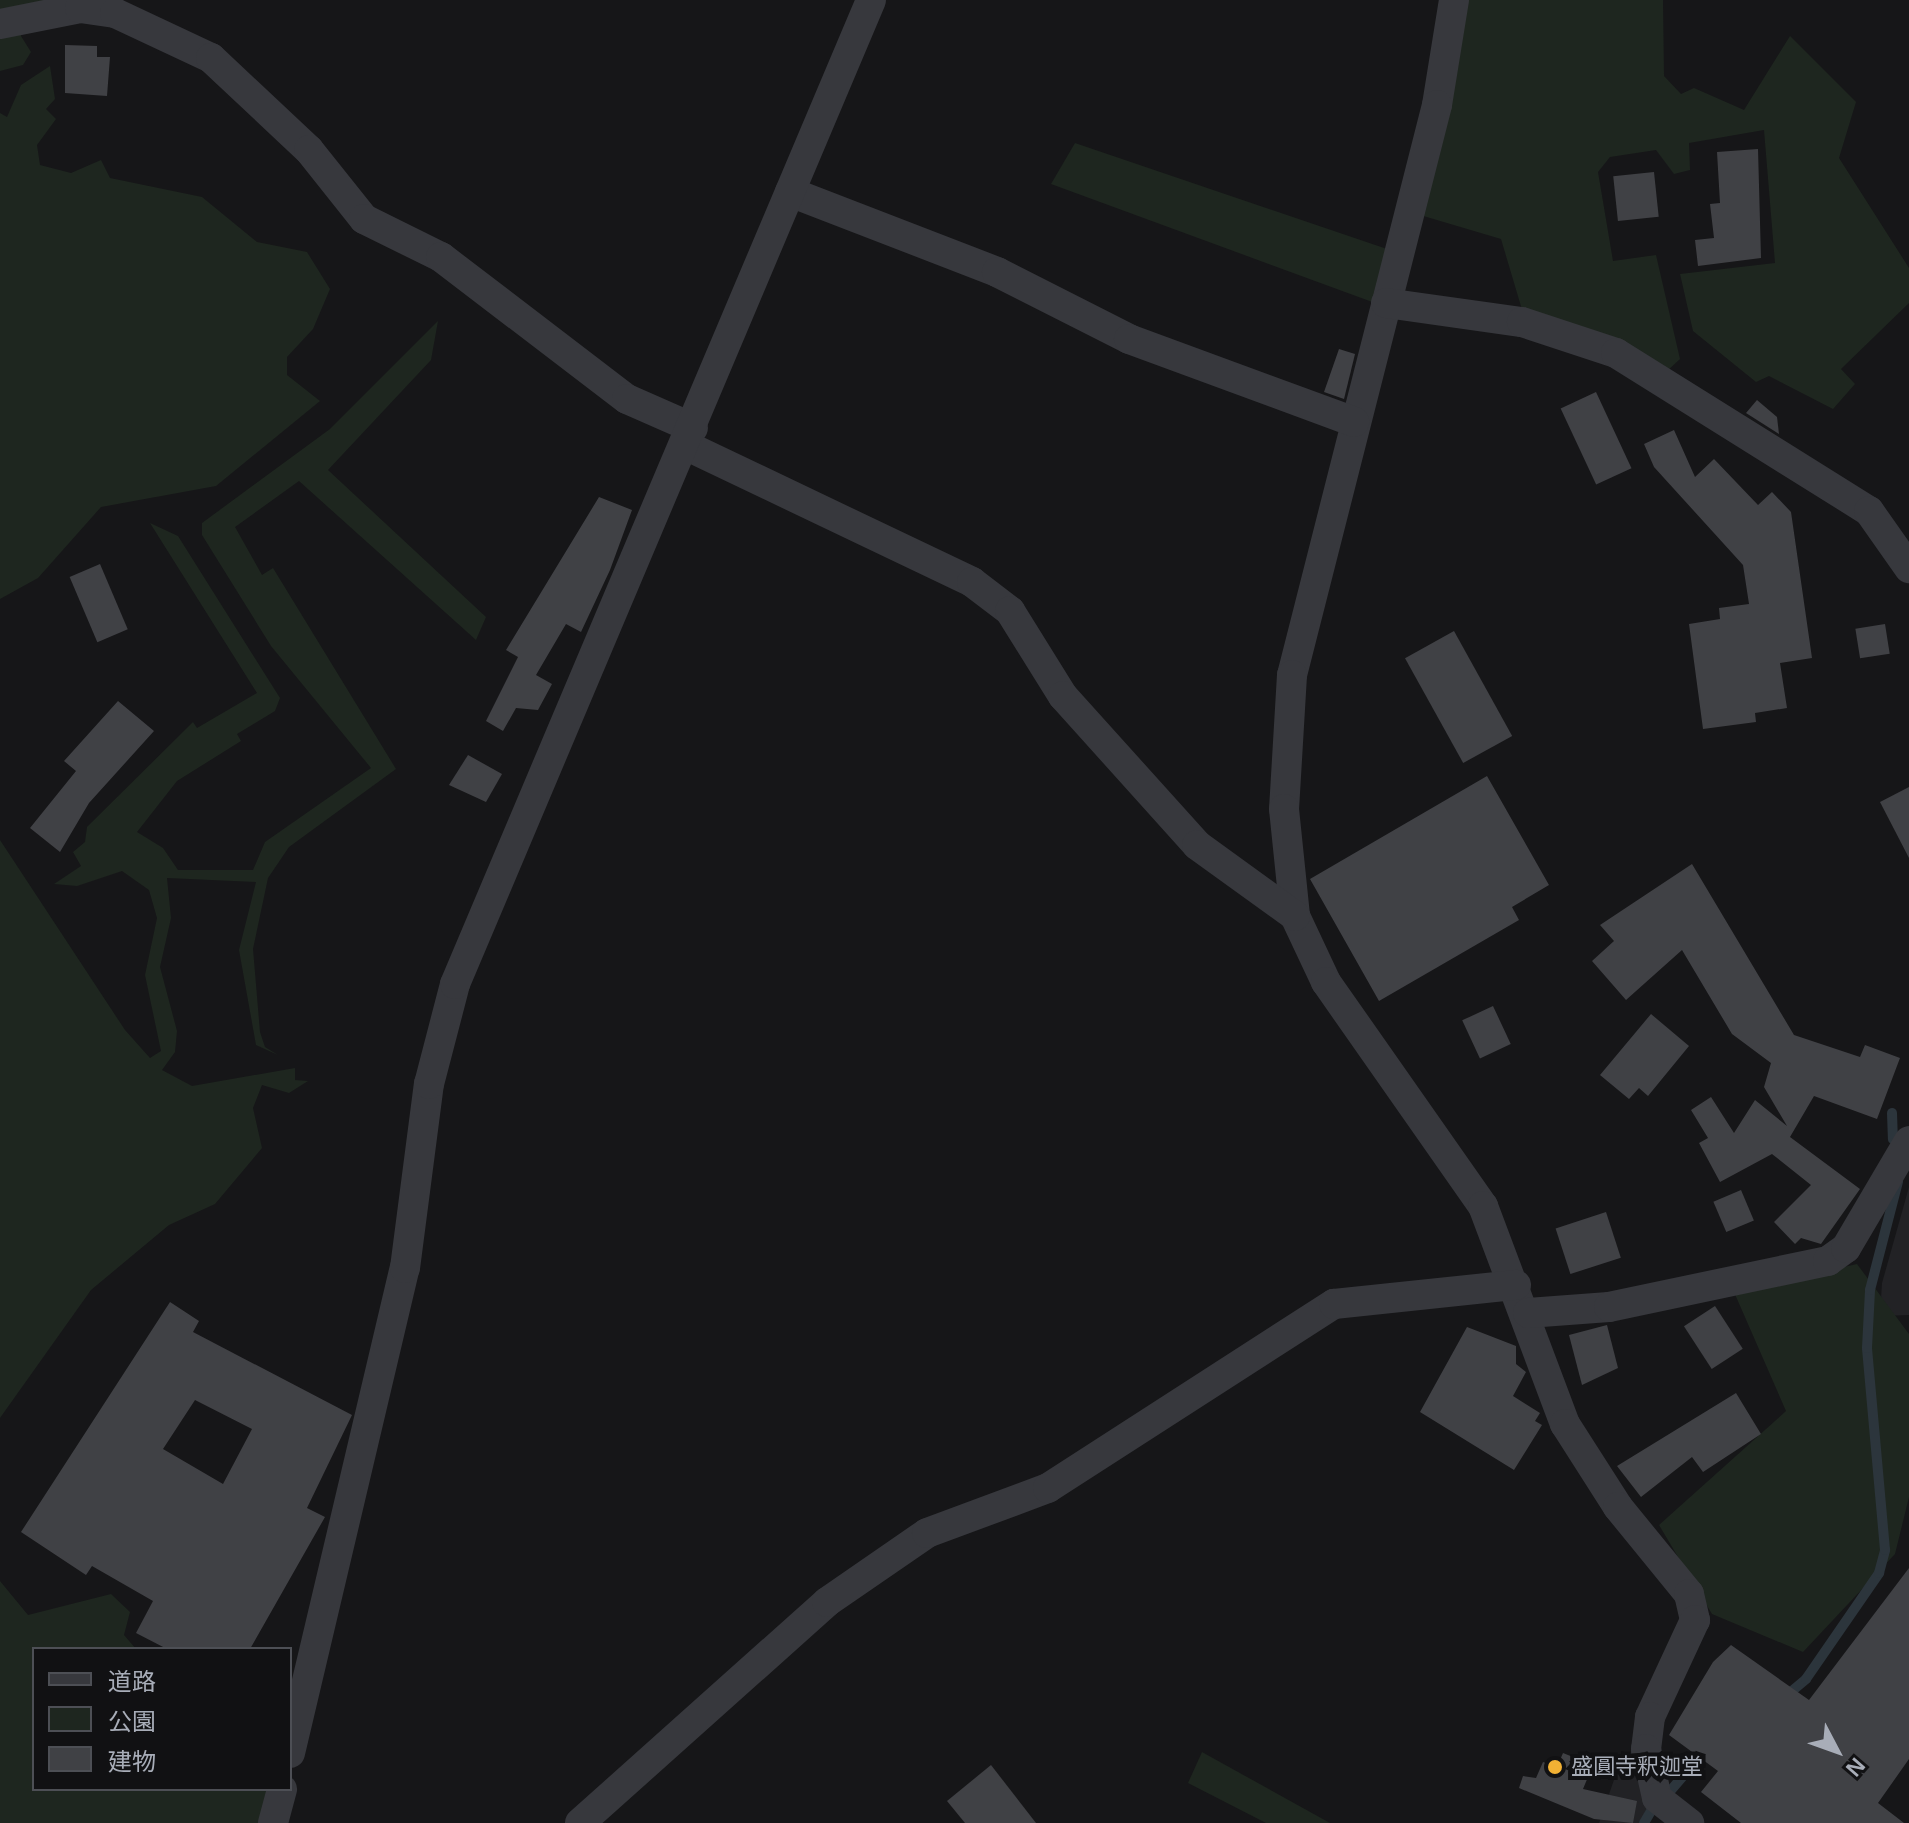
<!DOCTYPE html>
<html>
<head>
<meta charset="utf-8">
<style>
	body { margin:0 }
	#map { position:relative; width:1909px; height:1823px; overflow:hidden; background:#161618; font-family:Helvetica,"Noto Sans JP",sans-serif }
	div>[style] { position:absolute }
	.built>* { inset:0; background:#222225 }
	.green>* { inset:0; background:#1e261f }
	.stream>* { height:10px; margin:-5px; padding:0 5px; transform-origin:5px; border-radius:5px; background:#2c353c }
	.building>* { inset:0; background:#404145; transform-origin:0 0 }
	.minor>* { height:30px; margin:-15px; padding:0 15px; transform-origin:15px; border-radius:15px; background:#37383d }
	.dots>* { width:22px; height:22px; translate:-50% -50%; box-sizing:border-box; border:4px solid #111113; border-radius:50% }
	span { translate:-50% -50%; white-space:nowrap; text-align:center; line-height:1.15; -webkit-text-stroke:8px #111113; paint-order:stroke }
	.poi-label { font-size:22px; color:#a8adb8 }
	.left { translate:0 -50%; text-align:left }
	.legend { position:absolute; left:32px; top:1647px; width:260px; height:144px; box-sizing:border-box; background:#111113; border:2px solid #4d4f55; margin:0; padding:10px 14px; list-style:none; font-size:24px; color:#a8adb8 }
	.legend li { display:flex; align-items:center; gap:16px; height:40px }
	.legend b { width:40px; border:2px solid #4d4f55 }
	.north { position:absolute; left:1797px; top:1711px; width:80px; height:80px; -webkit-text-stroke:6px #111113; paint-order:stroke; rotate:131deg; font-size:22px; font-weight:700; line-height:32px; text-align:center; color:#a8adb8 }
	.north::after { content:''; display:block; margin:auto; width:28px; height:36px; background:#a8adb8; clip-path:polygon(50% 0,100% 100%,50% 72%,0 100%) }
</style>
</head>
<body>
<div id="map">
	<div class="built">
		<div style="clip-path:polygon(1909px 1187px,1909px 1315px,1880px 1316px,1882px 1283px)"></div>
		<div style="clip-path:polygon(1624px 1751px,1640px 1752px,1648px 1807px,1639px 1823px,1599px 1823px)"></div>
	</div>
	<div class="green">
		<div style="clip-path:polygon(0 0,60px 0,26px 12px,21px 36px,31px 52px,23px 65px,0 71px)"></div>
		<div style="clip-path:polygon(1462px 0,1663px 0,1664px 76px,1681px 94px,1694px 88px,1744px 110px,1790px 36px,1856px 102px,1839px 158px,1909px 268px,1909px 303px,1841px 369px,1855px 384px,1833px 409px,1769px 376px,1756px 382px,1693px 331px,1680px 274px,1775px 263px,1764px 130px,1689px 143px,1690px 170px,1674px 174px,1656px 150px,1610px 157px,1598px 172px,1613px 261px,1656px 255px,1680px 359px,1665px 373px,1523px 313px,1501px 239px,1420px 215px)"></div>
		<div style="clip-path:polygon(50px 66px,55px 99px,46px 109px,56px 119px,37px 145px,40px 165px,71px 173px,101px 160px,110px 178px,202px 197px,257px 242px,307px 252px,330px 289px,313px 329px,287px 357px,287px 375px,320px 401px,216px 486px,101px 507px,38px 578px,0 599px,0 113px,7px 117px,21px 85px)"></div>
		<div style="clip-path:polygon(1075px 143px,1390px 250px,1375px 303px,1051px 184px)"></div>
		<div style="clip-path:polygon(438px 321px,431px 360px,328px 470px,486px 617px,476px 640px,299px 481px,235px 527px,262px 575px,273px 568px,396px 769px,289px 847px,268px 878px,253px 949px,260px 1032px,265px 1047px,278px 1055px,256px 1045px,239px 950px,256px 882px,167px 878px,171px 918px,160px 967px,177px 1031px,175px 1052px,162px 1070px,192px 1086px,295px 1068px,295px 1080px,308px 1081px,289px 1093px,262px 1085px,253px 1108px,262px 1148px,215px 1204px,169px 1225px,91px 1290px,0 1418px,0 840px,125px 1030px,150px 1058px,161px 1051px,145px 975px,157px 918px,149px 890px,122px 871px,77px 886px,54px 884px,81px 866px,73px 852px,85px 842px,87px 827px,193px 722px,197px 728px,257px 693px,150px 523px,178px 536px,280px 698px,275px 711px,237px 734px,241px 741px,177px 781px,137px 832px,163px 848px,178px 870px,253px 870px,265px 842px,371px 768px,271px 646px,202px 535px,202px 523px,330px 429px)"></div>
		<div style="clip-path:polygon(1857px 1264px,1909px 1334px,1909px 1497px,1895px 1554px,1803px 1652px,1712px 1614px,1659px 1525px,1786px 1411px,1734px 1292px)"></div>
		<div style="clip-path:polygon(0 1581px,28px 1615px,111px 1594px,130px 1612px,124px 1635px,136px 1649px,34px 1649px,34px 1789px,273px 1789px,263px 1823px,0 1823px)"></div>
		<div style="clip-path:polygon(1202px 1752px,1330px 1823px,1266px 1823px,1188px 1783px)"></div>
	</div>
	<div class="stream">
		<div style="left:1892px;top:1113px;width:26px;rotate:88deg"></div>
		<div style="left:1786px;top:1696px;width:26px;rotate:-40deg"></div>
		<div style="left:1806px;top:1679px;width:129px;rotate:-55.4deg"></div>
		<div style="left:1879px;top:1573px;width:24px;rotate:-75deg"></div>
		<div style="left:1885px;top:1550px;width:203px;rotate:-95.1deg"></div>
		<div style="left:1867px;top:1348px;width:58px;rotate:-87deg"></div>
		<div style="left:1870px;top:1290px;width:112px;rotate:-75.5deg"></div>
		<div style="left:1666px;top:1796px;width:63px;rotate:-49.5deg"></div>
		<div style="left:1644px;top:1823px;width:14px;rotate:-60deg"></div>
	</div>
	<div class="building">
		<div style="clip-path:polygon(65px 45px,97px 46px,97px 57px,110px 57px,107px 96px,65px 93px)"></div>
		<div style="clip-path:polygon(1758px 149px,1761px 258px,1698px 266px,1695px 240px,1714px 238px,1710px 204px,1720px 203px,1717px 152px)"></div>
		<div style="left:1654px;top:172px;width:45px;height:41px;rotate:84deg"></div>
		<div style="clip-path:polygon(1339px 349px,1355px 354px,1344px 399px,1324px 392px)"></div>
		<div style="left:1596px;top:392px;width:84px;height:39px;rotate:65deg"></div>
		<div style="clip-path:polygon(1757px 400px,1777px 417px,1779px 434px,1746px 413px)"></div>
		<div style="clip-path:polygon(1674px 430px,1695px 477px,1714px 459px,1758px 505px,1772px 492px,1791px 512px,1812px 658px,1780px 663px,1787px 708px,1755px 713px,1756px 722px,1703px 729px,1689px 624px,1720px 619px,1719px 608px,1749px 604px,1743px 565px,1654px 467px,1644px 444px)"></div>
		<div style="clip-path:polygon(599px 497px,632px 510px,610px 570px,581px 632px,566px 624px,536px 675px,552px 684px,538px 710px,516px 708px,503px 731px,486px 721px,518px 657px,506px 650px)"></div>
		<div style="left:100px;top:564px;width:71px;height:33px;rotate:67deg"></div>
		<div style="left:1885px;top:624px;width:30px;height:30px;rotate:81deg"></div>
		<div style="left:1454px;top:631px;width:120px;height:56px;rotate:61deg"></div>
		<div style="clip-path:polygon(118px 701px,154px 731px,89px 803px,60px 852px,30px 828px,76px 771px,64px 761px)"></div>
		<div style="clip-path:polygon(468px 755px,502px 774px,486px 802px,449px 785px)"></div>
		<div style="clip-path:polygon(1487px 776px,1549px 885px,1512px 907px,1519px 920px,1379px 1001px,1310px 879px)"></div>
		<div style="clip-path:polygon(1909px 787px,1909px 858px,1880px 802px)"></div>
		<div style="clip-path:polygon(1692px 864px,1794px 1035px,1860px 1057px,1865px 1045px,1900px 1058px,1877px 1119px,1814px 1096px,1790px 1137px,1860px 1189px,1821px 1244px,1801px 1238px,1795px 1244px,1774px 1222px,1811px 1185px,1772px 1154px,1720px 1182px,1699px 1143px,1708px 1138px,1691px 1110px,1711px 1097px,1734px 1133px,1755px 1100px,1787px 1126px,1764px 1087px,1771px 1063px,1732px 1034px,1682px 950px,1626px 1000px,1592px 961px,1614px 941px,1600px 925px)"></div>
		<div style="left:1493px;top:1006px;width:42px;height:34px;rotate:65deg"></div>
		<div style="clip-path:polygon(1651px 1014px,1689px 1046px,1648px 1096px,1639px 1088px,1629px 1099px,1600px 1075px)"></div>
		<div style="left:1741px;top:1190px;width:33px;height:30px;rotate:67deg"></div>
		<div style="left:1606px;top:1212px;width:48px;height:53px;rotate:72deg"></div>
		<div style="clip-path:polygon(evenodd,170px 1302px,199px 1321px,193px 1332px,352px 1415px,307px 1508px,325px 1517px,250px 1649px,167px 1649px,136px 1633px,153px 1601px,92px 1566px,86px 1575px,21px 1532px,170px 1302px,195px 1400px,252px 1429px,223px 1484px,163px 1449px,195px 1400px)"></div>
		<div style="left:1715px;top:1306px;width:51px;height:37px;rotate:57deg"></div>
		<div style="clip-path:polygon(1607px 1325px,1618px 1368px,1582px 1385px,1569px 1335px)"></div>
		<div style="clip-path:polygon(1467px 1327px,1516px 1346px,1516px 1364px,1526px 1372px,1513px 1396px,1540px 1413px,1535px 1421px,1542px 1425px,1514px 1470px,1420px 1412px)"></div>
		<div style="clip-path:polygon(1736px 1393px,1761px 1434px,1703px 1472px,1692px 1457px,1641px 1497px,1617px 1466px)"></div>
		<div style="clip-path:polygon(1909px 1568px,1909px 1759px,1878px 1803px,1904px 1823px,1741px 1823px,1701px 1792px,1718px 1771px,1669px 1735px,1713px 1662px,1731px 1645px,1809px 1700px)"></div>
		<div style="clip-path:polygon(1563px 1753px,1593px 1765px,1583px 1789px,1637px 1801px,1633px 1823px,1594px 1819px,1519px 1788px,1523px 1776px,1536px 1778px,1543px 1762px,1557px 1767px)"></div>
		<div style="clip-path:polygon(991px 1765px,1036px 1823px,965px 1823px,947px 1801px)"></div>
	</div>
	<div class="minor">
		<div style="left:1454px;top:0;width:106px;rotate:99.2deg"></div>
		<div style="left:1437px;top:105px;width:588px;rotate:104.27deg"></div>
		<div style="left:1292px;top:675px;width:134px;rotate:93.4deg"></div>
		<div style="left:1284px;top:809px;width:108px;rotate:84.1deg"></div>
		<div style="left:1295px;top:916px;width:73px;rotate:64.8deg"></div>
		<div style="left:1326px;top:982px;width:274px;rotate:55deg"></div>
		<div style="left:1483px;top:1206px;width:233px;rotate:69.4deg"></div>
		<div style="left:1565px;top:1424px;width:98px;rotate:57.4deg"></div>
		<div style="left:1618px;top:1507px;width:112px;rotate:50.8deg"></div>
		<div style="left:1689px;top:1594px;width:27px;rotate:77deg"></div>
		<div style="left:1695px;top:1620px;width:107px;rotate:114.9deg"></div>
		<div style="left:1650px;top:1717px;width:32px;rotate:97deg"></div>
		<div style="left:1646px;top:1749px;width:50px;rotate:77.3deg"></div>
		<div style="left:1657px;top:1798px;width:41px;rotate:38deg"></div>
		<div style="left:0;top:24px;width:82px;rotate:-11.3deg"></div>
		<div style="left:80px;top:8px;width:35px;rotate:8deg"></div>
		<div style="left:115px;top:13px;width:106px;rotate:25.1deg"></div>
		<div style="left:211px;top:58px;width:134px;rotate:43.2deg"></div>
		<div style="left:309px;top:150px;width:88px;rotate:51.4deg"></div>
		<div style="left:364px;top:219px;width:86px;rotate:26.3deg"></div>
		<div style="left:441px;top:257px;width:234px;rotate:37.4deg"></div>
		<div style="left:627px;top:399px;width:72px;rotate:23.7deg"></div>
		<div style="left:790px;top:192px;width:222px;rotate:21.1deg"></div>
		<div style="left:997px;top:272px;width:148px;rotate:26.9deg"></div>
		<div style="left:1129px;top:339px;width:240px;rotate:20.2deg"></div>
		<div style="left:1386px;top:303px;width:137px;rotate:8deg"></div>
		<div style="left:1522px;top:322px;width:99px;rotate:18.3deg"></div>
		<div style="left:1616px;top:353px;width:298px;rotate:32deg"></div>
		<div style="left:1869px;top:511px;width:70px;rotate:54.9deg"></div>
		<div style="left:685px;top:445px;width:318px;rotate:25.5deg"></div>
		<div style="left:972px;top:582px;width:48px;rotate:37.3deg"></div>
		<div style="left:1010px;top:611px;width:100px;rotate:58.1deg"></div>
		<div style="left:1063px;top:696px;width:200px;rotate:48deg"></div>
		<div style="left:1197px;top:845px;width:121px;rotate:35.9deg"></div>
		<div style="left:1528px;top:1313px;width:81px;rotate:-4.2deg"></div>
		<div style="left:1609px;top:1307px;width:224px;rotate:-11.9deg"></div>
		<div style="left:1828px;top:1261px;width:22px;rotate:-36deg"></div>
		<div style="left:1846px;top:1248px;width:124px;rotate:-59.5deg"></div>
		<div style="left:290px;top:1753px;width:498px;rotate:-76.7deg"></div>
		<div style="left:405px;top:1268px;width:186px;rotate:-82.6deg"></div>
		<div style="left:429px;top:1084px;width:103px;rotate:-75.4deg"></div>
		<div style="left:455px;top:984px;width:1068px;rotate:-67.08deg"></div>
		<div style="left:273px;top:1823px;width:35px;rotate:-75deg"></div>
		<div style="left:580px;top:1823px;width:331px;rotate:-41.8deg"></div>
		<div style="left:827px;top:1602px;width:121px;rotate:-34.6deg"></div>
		<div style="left:927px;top:1533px;width:129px;rotate:-20.4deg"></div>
		<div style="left:1048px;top:1488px;width:340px;rotate:-32.8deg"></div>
		<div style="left:1334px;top:1304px;width:183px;rotate:-6deg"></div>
	</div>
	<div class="dots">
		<div style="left:1555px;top:1767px;background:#f2b134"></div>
	</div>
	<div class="poi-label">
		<span class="left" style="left:1571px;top:1767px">盛圓寺釈迦堂</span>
	</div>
	<ul class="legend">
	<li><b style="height:10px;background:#37383d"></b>道路</li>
	<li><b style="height:22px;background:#1e261f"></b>公園</li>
	<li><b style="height:22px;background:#404145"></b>建物</li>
	</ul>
	<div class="north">N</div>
</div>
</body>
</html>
